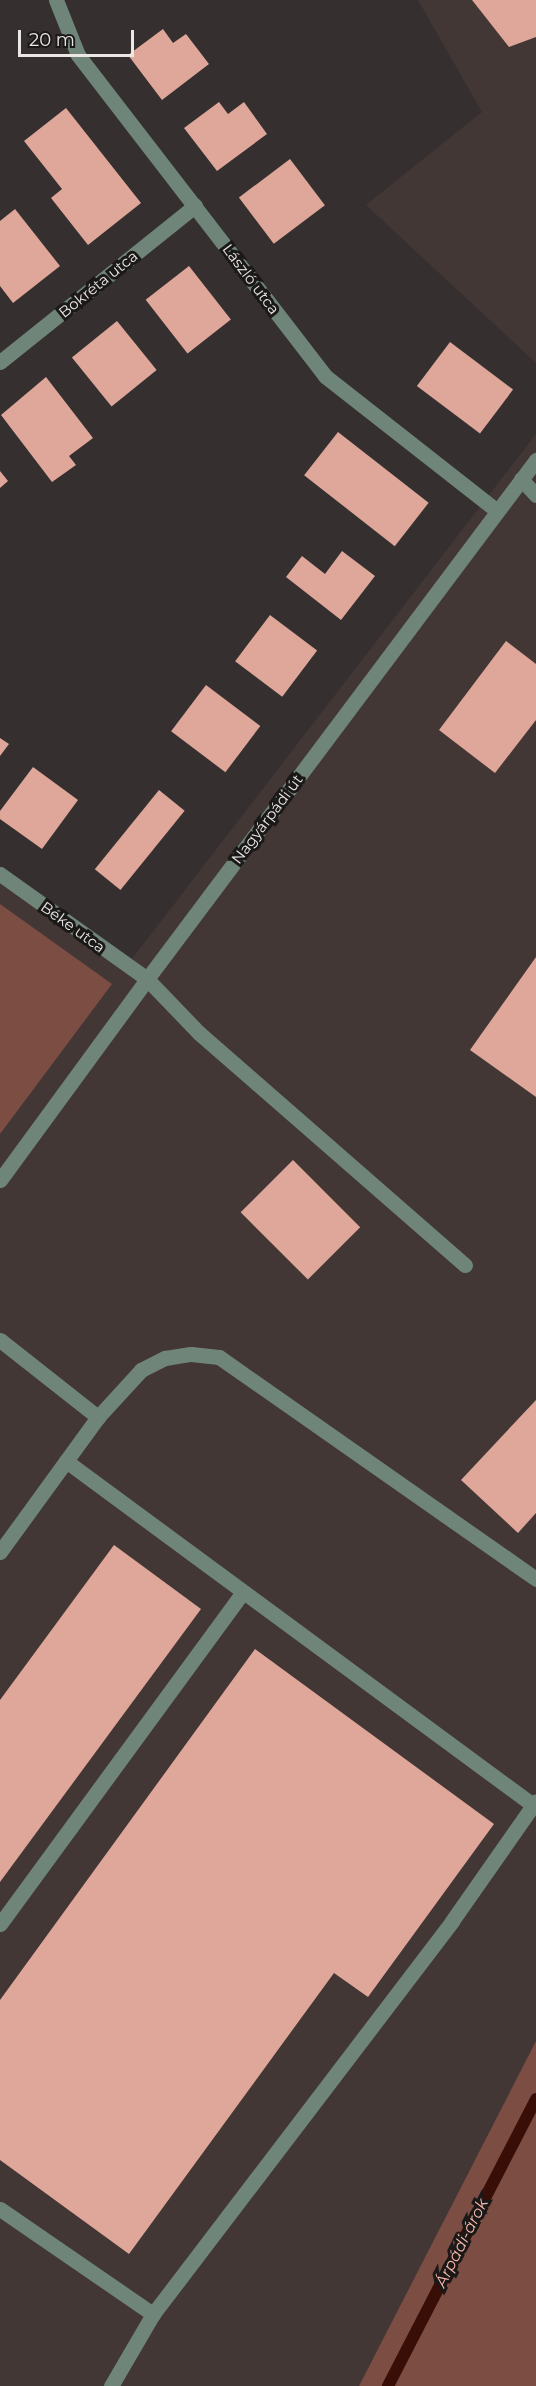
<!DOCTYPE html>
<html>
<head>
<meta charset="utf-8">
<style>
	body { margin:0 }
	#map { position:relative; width:536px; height:2386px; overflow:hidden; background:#35302f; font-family:Montserrat,sans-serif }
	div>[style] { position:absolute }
	.built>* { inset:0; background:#433735 }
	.green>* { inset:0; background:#7b4d43 }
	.stream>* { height:12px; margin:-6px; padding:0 6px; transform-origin:6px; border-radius:6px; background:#390e07 }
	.building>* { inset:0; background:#dfa69a; transform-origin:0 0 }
	.minor>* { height:15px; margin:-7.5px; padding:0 7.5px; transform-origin:7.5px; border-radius:7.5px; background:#6f857a }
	span { translate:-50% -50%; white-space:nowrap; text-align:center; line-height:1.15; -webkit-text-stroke:6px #1b1818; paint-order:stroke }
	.street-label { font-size:15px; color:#ebe7e7 }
	.water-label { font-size:16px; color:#fcbaac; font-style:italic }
	.scale { position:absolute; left:18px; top:30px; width:116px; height:27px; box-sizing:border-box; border:3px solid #ebe7e7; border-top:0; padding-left:8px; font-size:18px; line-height:21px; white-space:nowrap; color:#ebe7e7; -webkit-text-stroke:4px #1b1818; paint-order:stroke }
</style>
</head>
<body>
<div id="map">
	<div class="built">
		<div style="clip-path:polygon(418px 0,536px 0,536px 363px,366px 205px,482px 112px)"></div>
		<div style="clip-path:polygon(536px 434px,536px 2041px,359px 2386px,0 2386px,0 878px,125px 968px)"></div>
	</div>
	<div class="green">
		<div style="clip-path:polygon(0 904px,112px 984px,0 1134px)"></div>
		<div style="clip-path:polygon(536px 2041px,536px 2386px,359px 2386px)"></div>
	</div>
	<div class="stream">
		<div style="left:388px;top:2386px;width:323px;rotate:-62.7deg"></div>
	</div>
	<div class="building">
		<div style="clip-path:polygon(472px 0,536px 0,536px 37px,509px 47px)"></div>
		<div style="clip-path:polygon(163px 29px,173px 43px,186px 34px,209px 64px,162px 100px,128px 55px)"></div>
		<div style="clip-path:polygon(219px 102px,228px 114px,244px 102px,267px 134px,217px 171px,184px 128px)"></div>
		<div style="clip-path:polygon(66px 108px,141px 203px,88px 245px,51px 198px,62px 189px,24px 141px)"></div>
		<div style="left:290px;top:159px;width:58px;height:64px;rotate:53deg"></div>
		<div style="clip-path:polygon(15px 209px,60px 266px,13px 303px,0 286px,0 221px)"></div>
		<div style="left:189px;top:266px;width:68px;height:55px;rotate:52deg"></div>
		<div style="left:117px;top:321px;width:63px;height:58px;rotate:51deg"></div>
		<div style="left:450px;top:342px;width:79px;height:55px;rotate:37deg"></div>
		<div style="clip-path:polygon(46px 377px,93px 438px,69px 456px,76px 465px,52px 482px,1px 415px)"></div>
		<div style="left:338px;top:432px;width:115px;height:55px;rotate:38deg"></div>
		<div style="clip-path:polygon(0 471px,8px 481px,0 488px)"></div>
		<div style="clip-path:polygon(342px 551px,375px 576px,341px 620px,286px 577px,302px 556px,325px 574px)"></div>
		<div style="left:270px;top:615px;width:59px;height:58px;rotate:37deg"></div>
		<div style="clip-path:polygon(506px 641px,536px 664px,536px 720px,495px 773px,439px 730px)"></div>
		<div style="left:206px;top:685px;width:68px;height:58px;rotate:37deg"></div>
		<div style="clip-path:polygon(0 738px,9px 744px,0 756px)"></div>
		<div style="clip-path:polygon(33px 767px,78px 800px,42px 849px,0 819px,0 811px)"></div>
		<div style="left:159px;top:790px;width:33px;height:102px;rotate:39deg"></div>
		<div style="clip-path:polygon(536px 957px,536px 1097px,470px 1050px)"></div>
		<div style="left:293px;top:1160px;width:95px;height:74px;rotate:45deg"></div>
		<div style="clip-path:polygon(536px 1400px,536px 1513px,518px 1533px,461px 1480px)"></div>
		<div style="clip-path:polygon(114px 1545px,201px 1609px,0 1882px,0 1700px)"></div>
		<div style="clip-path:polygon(255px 1649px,494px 1824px,368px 1997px,334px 1973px,129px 2254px,0 2160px,0 2000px)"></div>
	</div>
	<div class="minor">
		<div style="left:56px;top:0;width:59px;rotate:68.2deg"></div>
		<div style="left:78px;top:55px;width:405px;rotate:52.4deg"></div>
		<div style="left:325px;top:376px;width:219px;rotate:38.1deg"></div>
		<div style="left:0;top:362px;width:250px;rotate:-38.7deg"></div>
		<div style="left:521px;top:479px;width:22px;rotate:47deg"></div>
		<div style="left:0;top:874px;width:181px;rotate:35.5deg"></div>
		<div style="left:147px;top:979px;width:75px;rotate:46.1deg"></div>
		<div style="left:199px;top:1033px;width:353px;rotate:41.1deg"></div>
		<div style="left:0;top:1180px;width:249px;rotate:-53.8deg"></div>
		<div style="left:147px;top:979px;width:649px;rotate:-53.15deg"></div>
		<div style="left:0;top:1340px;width:125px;rotate:38.2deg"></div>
		<div style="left:98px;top:1417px;width:167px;rotate:126deg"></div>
		<div style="left:98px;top:1417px;width:64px;rotate:-47.5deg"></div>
		<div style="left:141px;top:1370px;width:27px;rotate:-27deg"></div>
		<div style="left:165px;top:1358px;width:26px;rotate:-9deg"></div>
		<div style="left:191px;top:1354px;width:28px;rotate:6deg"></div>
		<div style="left:219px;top:1357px;width:387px;rotate:35deg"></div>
		<div style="left:66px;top:1461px;width:580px;rotate:36.38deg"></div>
		<div style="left:0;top:1924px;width:411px;rotate:-53.8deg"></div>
		<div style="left:0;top:2209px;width:186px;rotate:34.5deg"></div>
		<div style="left:111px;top:2386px;width:83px;rotate:-59.7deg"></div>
		<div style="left:153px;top:2314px;width:494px;rotate:-52.7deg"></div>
		<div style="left:452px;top:1921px;width:146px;rotate:-55deg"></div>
	</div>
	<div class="street-label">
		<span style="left:251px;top:279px;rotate:53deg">László utca</span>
		<span style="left:98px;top:284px;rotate:-39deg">Bokréta utca</span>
		<span style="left:267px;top:819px;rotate:-53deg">Nagyárpádi út</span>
		<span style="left:73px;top:927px;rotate:36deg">Béke utca</span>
	</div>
	<div class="water-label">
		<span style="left:462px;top:2243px;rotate:-63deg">Árpádi-árok</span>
	</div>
	<div class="scale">20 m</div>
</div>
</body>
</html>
